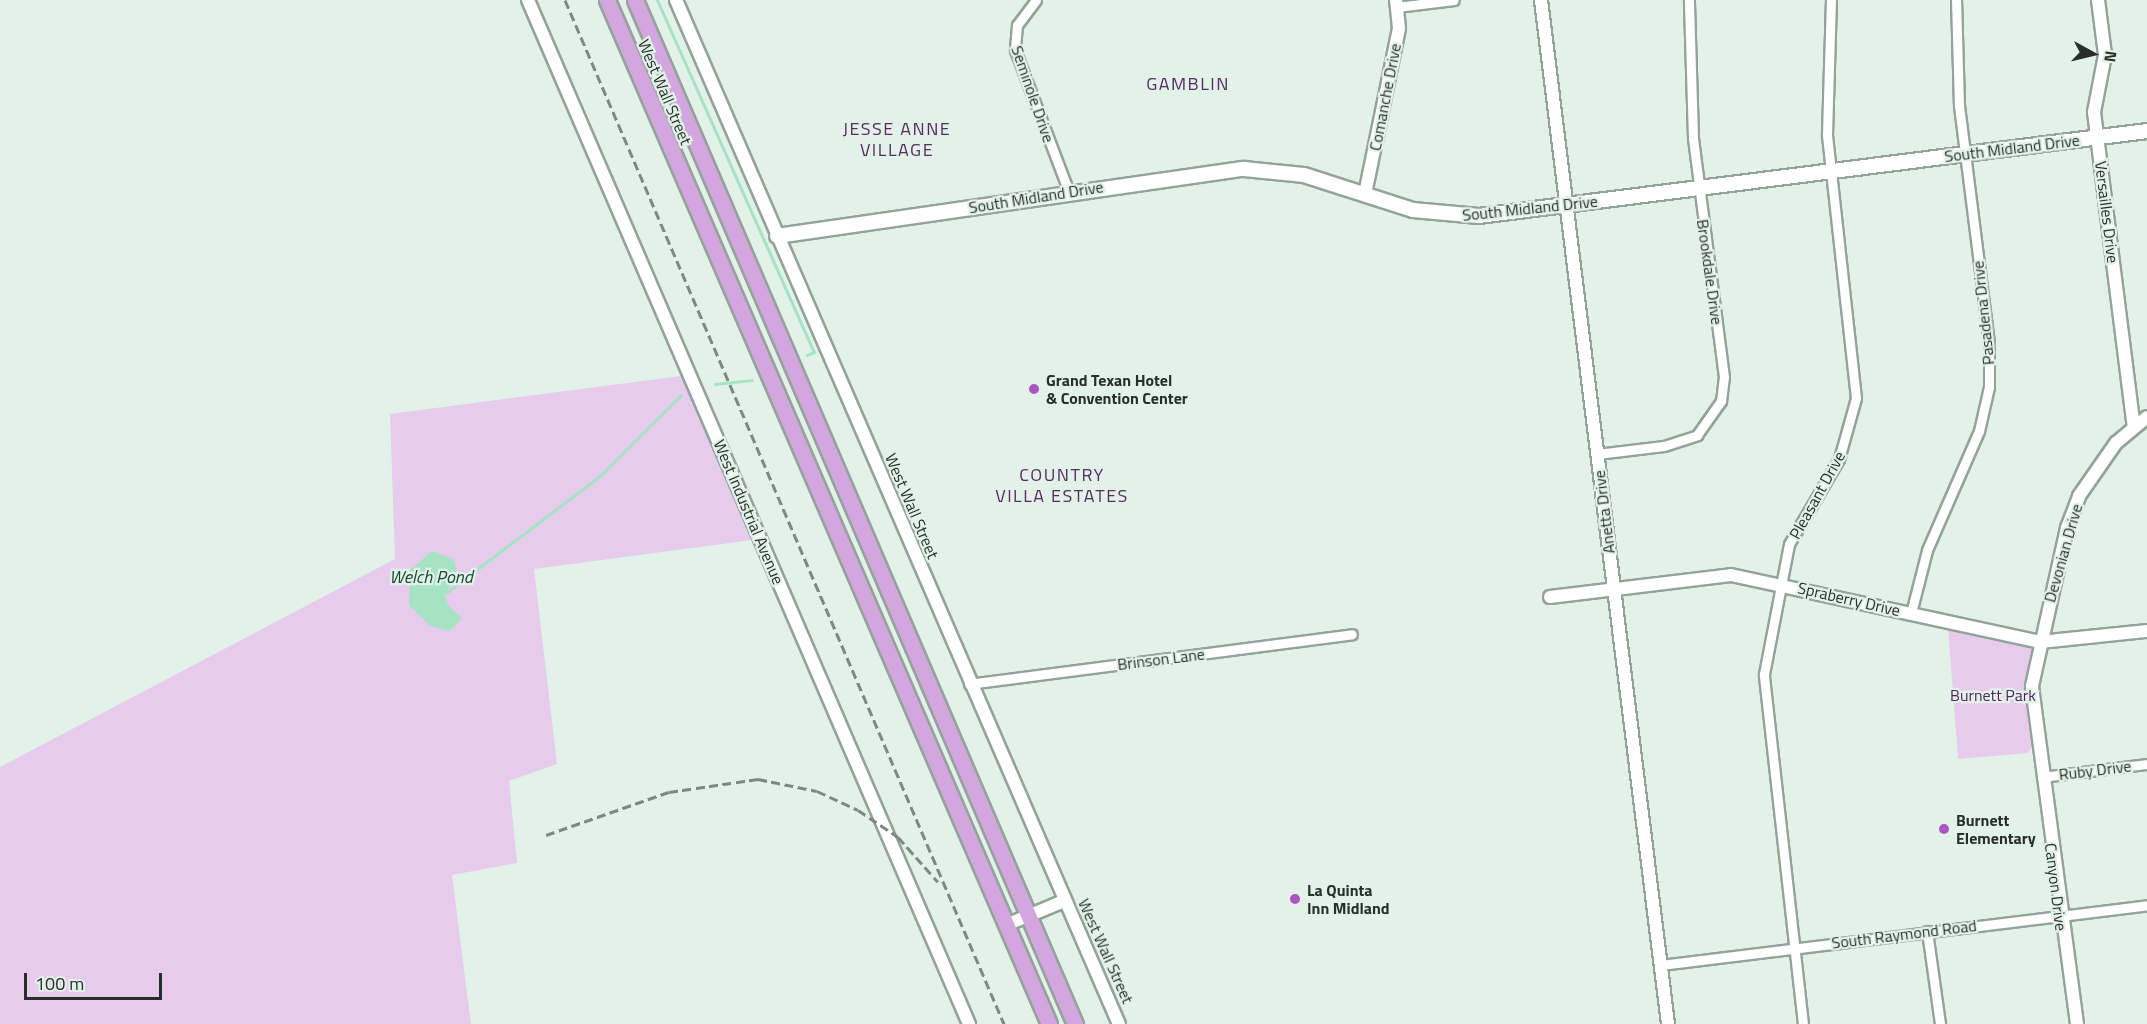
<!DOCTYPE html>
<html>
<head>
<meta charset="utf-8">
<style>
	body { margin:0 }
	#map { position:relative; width:2147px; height:1024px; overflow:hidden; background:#e2f2e9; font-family:"Titillium Web",sans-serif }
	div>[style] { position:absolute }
	.green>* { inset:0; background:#e6cbed }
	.water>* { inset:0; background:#a5e3c2 }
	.stream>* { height:3px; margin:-1.5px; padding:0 1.5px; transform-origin:1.5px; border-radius:1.5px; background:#a5e3c2 }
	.roads { filter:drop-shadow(2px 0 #94a39a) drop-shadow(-2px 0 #94a39a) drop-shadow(0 2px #94a39a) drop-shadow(0 -2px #94a39a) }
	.minor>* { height:9px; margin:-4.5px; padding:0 4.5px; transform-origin:4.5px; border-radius:4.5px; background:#fff }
	.tertiary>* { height:12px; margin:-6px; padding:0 6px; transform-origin:6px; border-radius:6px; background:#fff }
	.secondary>* { height:14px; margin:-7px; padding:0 7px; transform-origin:7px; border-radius:7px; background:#fff }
	.primary>* { height:15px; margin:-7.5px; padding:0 7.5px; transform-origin:7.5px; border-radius:7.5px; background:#d4a6e0 }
	.rail>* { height:3px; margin-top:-1.5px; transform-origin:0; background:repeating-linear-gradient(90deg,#7d8882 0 9px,transparent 0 13.5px) }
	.dots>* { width:16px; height:16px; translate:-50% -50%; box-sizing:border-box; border:3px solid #e2f2e9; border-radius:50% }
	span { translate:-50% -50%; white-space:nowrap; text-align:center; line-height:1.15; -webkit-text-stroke:4.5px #e2f2e9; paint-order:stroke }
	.street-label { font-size:16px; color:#282e2a }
	.poi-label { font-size:16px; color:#282e2a; font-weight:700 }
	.left { translate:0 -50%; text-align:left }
	.park-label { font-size:16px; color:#52245e }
	.neighbourhood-label { font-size:18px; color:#572c61; letter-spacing:1.5px }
	.water-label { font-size:18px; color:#1a4a34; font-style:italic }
	.north { position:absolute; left:2063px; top:24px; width:60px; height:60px; -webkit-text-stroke:4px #e2f2e9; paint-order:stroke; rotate:98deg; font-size:16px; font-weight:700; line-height:24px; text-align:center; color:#282e2a }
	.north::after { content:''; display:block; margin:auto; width:21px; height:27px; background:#282e2a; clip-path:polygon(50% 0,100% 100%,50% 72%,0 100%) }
	.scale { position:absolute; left:24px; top:973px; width:138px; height:27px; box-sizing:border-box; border:3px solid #282e2a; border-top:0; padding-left:8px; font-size:18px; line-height:21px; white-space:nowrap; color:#282e2a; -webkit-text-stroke:4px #e2f2e9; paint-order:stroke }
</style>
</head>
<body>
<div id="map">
	<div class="green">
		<div style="clip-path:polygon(681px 376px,752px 540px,534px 569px,557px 764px,509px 781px,517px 863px,452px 875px,471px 1024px,0 1024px,0 767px,395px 559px,390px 414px)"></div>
		<div style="clip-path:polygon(1948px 627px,2033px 647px,2033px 745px,2028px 753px,1958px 759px)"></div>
	</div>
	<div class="water">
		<div style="clip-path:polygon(432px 551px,454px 559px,457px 573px,445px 594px,448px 605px,462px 618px,450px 631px,430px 626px,409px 605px,410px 570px)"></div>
	</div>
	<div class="stream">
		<div style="left:657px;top:0;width:385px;rotate:66deg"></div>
		<div style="left:814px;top:352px;width:8px;rotate:157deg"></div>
		<div style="left:715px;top:384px;width:37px;rotate:-6deg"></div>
		<div style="left:447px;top:592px;width:193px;rotate:-37.2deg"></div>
		<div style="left:601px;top:475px;width:113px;rotate:-45deg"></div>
	</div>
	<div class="roads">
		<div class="minor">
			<div style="left:1036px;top:0;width:31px;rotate:127deg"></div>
			<div style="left:1017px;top:25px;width:25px;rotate:95deg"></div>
			<div style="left:1015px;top:50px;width:152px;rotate:69.2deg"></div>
			<div style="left:1397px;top:7px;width:57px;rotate:-7deg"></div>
			<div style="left:1597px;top:454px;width:67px;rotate:-6.8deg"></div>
			<div style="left:1664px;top:446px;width:35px;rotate:-18deg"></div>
			<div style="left:1697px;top:435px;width:42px;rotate:-54.8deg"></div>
			<div style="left:1721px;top:401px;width:24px;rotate:-83deg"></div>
			<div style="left:1724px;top:377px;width:241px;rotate:-97.4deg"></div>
			<div style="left:1693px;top:138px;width:138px;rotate:-91.7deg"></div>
			<div style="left:1911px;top:613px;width:65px;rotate:-75.7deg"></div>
			<div style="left:1927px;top:550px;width:130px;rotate:-66.4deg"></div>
			<div style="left:1979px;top:431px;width:45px;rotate:-77.2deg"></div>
			<div style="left:1989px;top:387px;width:44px;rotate:-90deg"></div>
			<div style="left:1989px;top:343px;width:239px;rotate:-97.2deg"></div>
			<div style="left:1959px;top:106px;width:106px;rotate:-91.6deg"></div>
			<div style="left:969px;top:684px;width:386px;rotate:-7.4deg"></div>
			<div style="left:2042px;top:777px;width:106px;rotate:-7.1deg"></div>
			<div style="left:1927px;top:931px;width:94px;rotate:82deg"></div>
			<div style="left:1661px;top:965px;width:490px;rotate:-7deg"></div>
			<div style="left:1803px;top:1024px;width:352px;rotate:-96.4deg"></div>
			<div style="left:1764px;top:674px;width:132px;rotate:-79.1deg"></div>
			<div style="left:1789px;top:544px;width:99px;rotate:-59.5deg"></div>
			<div style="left:1839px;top:459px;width:63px;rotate:-74.4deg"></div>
			<div style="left:1856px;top:398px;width:266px;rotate:-96.3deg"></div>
			<div style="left:1827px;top:134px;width:134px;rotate:-88.3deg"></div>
		</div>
		<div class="tertiary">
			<div style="left:528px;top:0;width:1115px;rotate:66.7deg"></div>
			<div style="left:676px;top:0;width:1116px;rotate:66.61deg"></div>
			<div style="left:1541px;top:0;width:1032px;rotate:82.93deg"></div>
			<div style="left:2098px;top:0;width:55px;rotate:82.7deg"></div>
			<div style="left:2105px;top:55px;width:58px;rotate:100.9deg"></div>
			<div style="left:2094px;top:112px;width:318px;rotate:82.8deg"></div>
			<div style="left:1365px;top:194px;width:169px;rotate:-78.4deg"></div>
			<div style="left:1399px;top:28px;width:28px;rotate:-96deg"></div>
			<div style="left:1550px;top:597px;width:182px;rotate:-6.9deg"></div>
			<div style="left:1731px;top:575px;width:316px;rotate:12.2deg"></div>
			<div style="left:2040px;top:642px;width:108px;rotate:-5.9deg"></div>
			<div style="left:1006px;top:925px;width:63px;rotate:-22.5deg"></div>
			<div style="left:2077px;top:1024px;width:341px;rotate:-97.6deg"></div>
			<div style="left:2032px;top:686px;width:162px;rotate:-77.5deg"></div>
			<div style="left:2067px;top:528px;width:34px;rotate:-69deg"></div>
			<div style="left:2079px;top:496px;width:65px;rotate:-55.1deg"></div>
			<div style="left:2116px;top:443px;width:40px;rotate:-40deg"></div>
		</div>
		<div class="secondary">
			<div style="left:777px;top:236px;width:472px;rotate:-8.2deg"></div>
			<div style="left:1244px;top:169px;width:60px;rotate:5.7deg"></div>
			<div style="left:1304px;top:175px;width:114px;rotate:17.8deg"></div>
			<div style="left:1413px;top:210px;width:66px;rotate:5.2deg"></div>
			<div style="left:1479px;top:216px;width:673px;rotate:-7.25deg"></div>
		</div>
		<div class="primary">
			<div style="left:607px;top:0;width:1115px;rotate:66.65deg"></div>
			<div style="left:635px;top:0;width:1115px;rotate:66.75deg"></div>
		</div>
	</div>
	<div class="rail">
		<div style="left:565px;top:0;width:1114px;rotate:66.79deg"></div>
		<div style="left:546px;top:835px;width:130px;rotate:-19.3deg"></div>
		<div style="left:669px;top:792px;width:90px;rotate:-8.3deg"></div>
		<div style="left:758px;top:779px;width:60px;rotate:11.5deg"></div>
		<div style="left:817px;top:791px;width:45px;rotate:24.9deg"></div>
		<div style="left:858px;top:810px;width:48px;rotate:34deg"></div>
		<div style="left:898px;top:837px;width:60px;rotate:48.4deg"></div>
	</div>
	<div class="dots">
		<div style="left:1034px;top:389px;background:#ac54c2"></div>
		<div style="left:1944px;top:829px;background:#ac54c2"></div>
		<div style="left:1295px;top:899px;background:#ac54c2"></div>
	</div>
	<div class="street-label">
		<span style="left:665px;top:92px;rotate:67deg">West Wall Street</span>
		<span style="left:1033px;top:94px;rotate:71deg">Seminole Drive</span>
		<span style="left:1385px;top:97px;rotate:-79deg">Comanche Drive</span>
		<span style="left:2012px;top:148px;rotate:-7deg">South Midland Drive</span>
		<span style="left:1036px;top:197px;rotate:-9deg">South Midland Drive</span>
		<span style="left:1530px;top:208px;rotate:-6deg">South Midland Drive</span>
		<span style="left:2107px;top:212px;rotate:83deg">Versailles Drive</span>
		<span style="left:1710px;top:272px;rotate:82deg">Brookdale Drive</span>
		<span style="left:1983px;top:313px;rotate:-96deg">Pasadena Drive</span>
		<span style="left:1817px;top:495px;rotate:-61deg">Pleasant Drive</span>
		<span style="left:912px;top:506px;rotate:67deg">West Wall Street</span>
		<span style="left:749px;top:512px;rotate:67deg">West Industrial Avenue</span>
		<span style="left:1604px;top:512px;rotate:-97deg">Anetta Drive</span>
		<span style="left:2063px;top:553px;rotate:-74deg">Devonian Drive</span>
		<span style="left:1849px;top:599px;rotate:13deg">Spraberry Drive</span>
		<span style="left:1161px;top:659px;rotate:-7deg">Brinson Lane</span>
		<span style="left:2095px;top:770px;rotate:-7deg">Ruby Drive</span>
		<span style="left:2056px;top:887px;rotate:83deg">Canyon Drive</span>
		<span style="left:1904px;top:934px;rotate:-7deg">South Raymond Road</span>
		<span style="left:1106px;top:951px;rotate:66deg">West Wall Street</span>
	</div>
	<div class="poi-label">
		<span class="left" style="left:1046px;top:389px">Grand Texan Hotel<br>&amp; Convention Center</span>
		<span class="left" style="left:1956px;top:829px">Burnett<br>Elementary</span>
		<span class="left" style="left:1307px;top:899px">La Quinta<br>Inn Midland</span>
	</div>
	<div class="park-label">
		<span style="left:1993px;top:695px">Burnett Park</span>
	</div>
	<div class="neighbourhood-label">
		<span style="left:1188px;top:84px">GAMBLIN</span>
		<span style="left:897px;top:140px">JESSE ANNE<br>VILLAGE</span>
		<span style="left:1062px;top:486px">COUNTRY<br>VILLA ESTATES</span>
	</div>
	<div class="water-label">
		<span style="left:431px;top:577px">Welch Pond</span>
	</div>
	<div class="north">N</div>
	<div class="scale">100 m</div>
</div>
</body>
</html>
